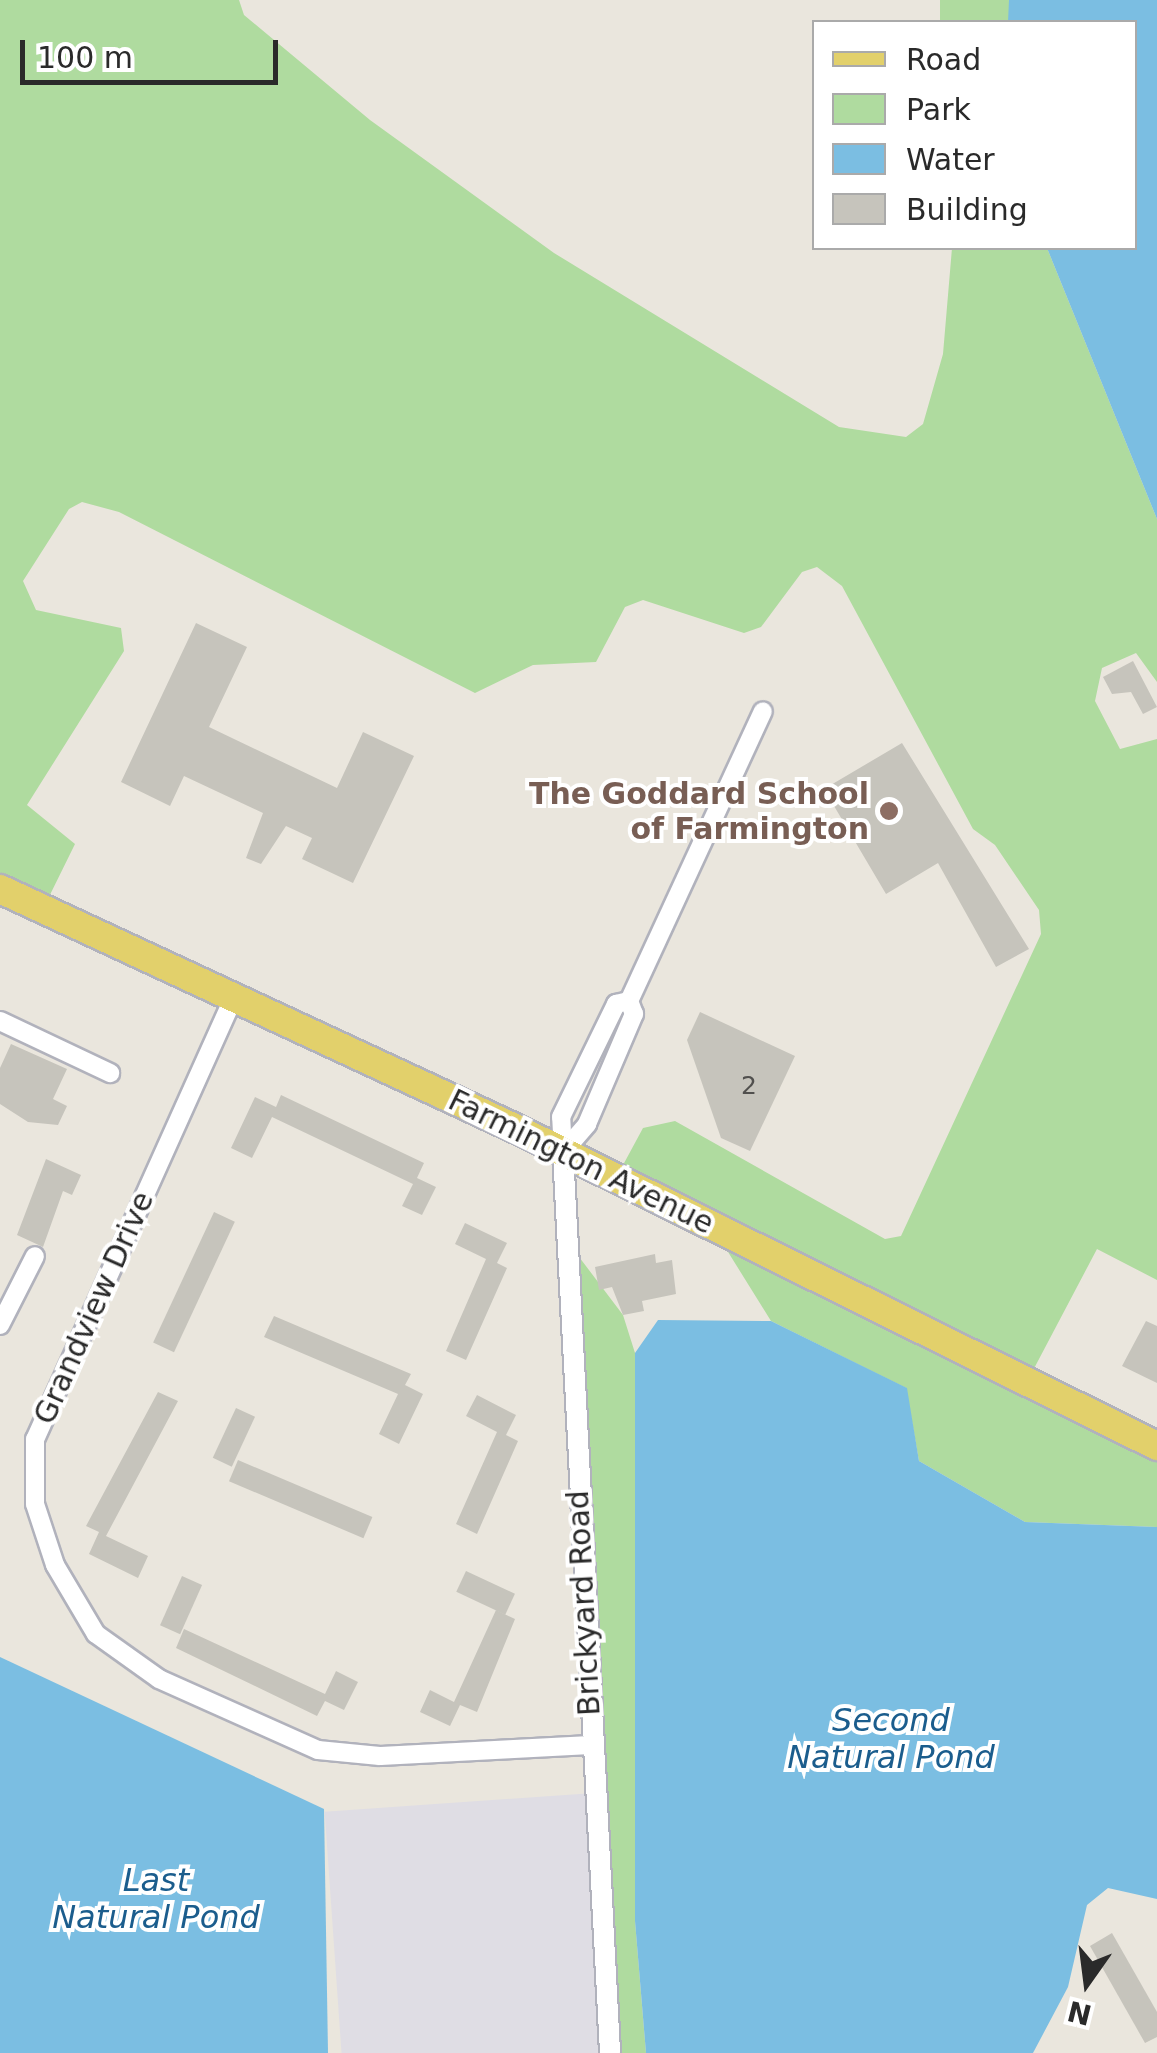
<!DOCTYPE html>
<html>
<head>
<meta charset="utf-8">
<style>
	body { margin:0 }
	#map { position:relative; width:1157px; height:2053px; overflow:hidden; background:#eae6dd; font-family:"DejaVu Sans",sans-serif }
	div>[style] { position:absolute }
	.industrial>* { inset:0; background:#dfdde4; transform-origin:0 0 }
	.green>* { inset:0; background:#afdb9f; transform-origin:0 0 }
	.water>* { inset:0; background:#7bbee2 }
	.building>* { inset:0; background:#c6c4bc; transform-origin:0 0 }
	.roads { filter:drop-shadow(2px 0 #b1b2bc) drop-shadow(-2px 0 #b1b2bc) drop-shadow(0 2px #b1b2bc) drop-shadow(0 -2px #b1b2bc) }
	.minor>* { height:18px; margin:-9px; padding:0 9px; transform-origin:9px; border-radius:9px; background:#fff }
	.tertiary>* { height:20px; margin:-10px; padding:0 10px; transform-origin:10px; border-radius:10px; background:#fff }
	.primary>* { height:28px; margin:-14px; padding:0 14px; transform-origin:14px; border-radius:14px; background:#e2d06b }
	.dots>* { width:28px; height:28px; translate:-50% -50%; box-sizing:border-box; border:5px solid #fff; border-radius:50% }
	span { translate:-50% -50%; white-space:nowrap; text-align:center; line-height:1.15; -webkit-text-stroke:8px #fff; paint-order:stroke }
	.number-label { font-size:25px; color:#51504e }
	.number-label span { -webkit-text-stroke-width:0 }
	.education-label { font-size:30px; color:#785e54; font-weight:700 }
	.right { translate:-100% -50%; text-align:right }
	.street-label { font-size:30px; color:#2a2a2a }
	.water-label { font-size:32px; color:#1b5d8d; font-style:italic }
	.legend { position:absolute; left:812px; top:20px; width:325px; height:230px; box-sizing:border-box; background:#fff; border:2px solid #aaa; margin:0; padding:12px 18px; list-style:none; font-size:30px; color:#2a2a2a }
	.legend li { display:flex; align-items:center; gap:20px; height:50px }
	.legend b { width:50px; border:2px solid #aaa }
	.north { position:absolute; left:1037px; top:1933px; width:100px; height:100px; -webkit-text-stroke:8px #fff; paint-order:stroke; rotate:194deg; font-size:28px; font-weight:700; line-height:40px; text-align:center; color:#2a2a2a }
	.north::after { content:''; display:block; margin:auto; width:35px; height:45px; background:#2a2a2a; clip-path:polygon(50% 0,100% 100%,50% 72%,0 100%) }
	.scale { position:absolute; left:20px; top:40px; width:258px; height:45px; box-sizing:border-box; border:5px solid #2a2a2a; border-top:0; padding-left:12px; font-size:30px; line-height:35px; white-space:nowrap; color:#2a2a2a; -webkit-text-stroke:8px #fff; paint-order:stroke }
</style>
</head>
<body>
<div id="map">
	<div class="industrial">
		<div style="left:594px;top:1793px;width:260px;height:270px;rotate:86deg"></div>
	</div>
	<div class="green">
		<div style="clip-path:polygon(0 0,239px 0,244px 15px,370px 120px,554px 253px,839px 427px,906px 437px,923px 424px,943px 354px,952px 248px,1047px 248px,1157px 519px,1157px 682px,1136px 653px,1102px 668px,1095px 701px,1120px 749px,1157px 739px,1157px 1280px,1097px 1249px,1029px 1378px,1157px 1446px,1157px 1527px,1025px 1522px,919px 1461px,906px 1388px,771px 1321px,710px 1223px,616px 1178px,643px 1128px,675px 1121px,885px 1239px,901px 1236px,1041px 934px,1039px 910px,995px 845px,973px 829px,842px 586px,817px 567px,802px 572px,761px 627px,744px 633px,643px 600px,625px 607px,596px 662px,533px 665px,475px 693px,119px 512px,82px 502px,69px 509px,23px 581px,36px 610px,121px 628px,124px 651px,27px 805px,75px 844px,43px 909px,0 889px)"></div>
		<div style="left:940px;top:0;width:69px;height:22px"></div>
		<div style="clip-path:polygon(567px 1241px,623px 1315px,635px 1353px,635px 1921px,646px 2053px,610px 2053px)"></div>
	</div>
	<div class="water">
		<div style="clip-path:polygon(1009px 0,1157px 0,1157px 519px,1047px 248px,1134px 248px,1134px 22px,1008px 22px)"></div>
		<div style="clip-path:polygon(658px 1320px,771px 1321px,907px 1388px,919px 1461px,1025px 1522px,1157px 1527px,1157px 1899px,1108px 1888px,1087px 1905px,1068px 1987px,1033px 2053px,646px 2053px,635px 1921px,635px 1353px)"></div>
		<div style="clip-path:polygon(0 1657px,324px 1809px,328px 2053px,0 2053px)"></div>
	</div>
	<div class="building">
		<div style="clip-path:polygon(196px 623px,247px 647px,209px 727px,337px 788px,363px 732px,414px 756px,353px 883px,302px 859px,312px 838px,286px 826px,261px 864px,246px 858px,263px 813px,184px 776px,170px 806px,121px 782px)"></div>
		<div style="clip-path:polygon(1133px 661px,1157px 707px,1143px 714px,1131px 692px,1112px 694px,1103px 677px)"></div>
		<div style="clip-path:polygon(902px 743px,1029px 949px,996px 967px,938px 863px,886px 894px,824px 789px)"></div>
		<div style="clip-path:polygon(700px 1012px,795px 1056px,750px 1151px,721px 1138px,687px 1040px)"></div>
		<div style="clip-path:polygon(11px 1044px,67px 1069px,53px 1099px,67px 1106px,58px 1125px,28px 1122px,0 1104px,0 1068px)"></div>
		<div style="clip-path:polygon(281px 1095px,424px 1163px,417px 1178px,436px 1187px,422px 1215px,402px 1206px,413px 1184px,272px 1117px,252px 1158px,231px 1148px,255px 1097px,276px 1107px)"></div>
		<div style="clip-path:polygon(46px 1159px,81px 1175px,72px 1195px,63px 1191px,43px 1247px,17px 1235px)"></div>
		<div style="left:214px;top:1212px;width:23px;height:144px;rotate:25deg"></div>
		<div style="clip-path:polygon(465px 1223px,507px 1243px,497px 1263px,507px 1268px,466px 1360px,446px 1351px,486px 1259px,455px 1244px)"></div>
		<div style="clip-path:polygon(655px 1254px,656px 1263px,672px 1260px,676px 1294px,642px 1301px,644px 1311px,623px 1315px,612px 1287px,599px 1290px,595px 1267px)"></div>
		<div style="clip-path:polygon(274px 1316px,411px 1374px,405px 1385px,423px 1394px,399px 1444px,379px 1434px,398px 1394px,264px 1337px)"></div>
		<div style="clip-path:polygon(1146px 1321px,1157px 1326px,1157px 1383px,1122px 1366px)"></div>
		<div style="clip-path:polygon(158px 1392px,178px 1401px,106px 1536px,148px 1556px,138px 1578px,89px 1554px,99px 1532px,86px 1526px)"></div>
		<div style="clip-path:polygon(477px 1395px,516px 1415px,506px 1435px,518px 1441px,477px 1534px,456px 1524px,497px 1432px,466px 1416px)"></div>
		<div style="left:236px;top:1408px;width:21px;height:55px;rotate:25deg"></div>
		<div style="left:238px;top:1460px;width:146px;height:23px;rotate:23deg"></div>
		<div style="left:466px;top:1571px;width:54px;height:23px;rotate:25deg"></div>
		<div style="left:182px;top:1576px;width:22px;height:54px;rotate:24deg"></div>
		<div style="clip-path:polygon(496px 1610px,515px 1619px,477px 1712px,460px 1705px,450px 1726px,420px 1712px,430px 1690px,454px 1702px)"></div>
		<div style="clip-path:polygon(184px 1629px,325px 1694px,336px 1671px,358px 1682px,344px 1710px,325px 1701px,317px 1716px,176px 1648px)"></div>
		<div style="clip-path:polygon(1112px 1933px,1157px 2012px,1157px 2037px,1145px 2043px,1090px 1946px)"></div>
	</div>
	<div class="roads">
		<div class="minor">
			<div style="left:233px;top:999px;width:482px;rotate:114.2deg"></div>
			<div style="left:35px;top:1439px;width:65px;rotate:90deg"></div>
			<div style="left:35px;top:1504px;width:64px;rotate:71.8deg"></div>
			<div style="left:55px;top:1565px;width:80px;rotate:59.3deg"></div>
			<div style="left:96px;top:1634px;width:77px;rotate:35.5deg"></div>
			<div style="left:159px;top:1679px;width:174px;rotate:24.1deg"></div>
			<div style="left:318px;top:1750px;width:62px;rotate:5.5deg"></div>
			<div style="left:380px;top:1756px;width:211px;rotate:-3deg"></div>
			<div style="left:0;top:1021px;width:122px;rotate:25.3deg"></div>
			<div style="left:563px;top:1152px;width:37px;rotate:-49deg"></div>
			<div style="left:587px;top:1124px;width:120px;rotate:-66.9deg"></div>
			<div style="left:634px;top:1014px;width:14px;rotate:-111deg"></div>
			<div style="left:629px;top:1001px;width:319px;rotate:-65.2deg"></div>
			<div style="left:563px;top:1152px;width:35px;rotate:-93deg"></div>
			<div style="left:561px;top:1117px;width:126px;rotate:-64deg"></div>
			<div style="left:616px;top:1004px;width:13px;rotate:-13deg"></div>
			<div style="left:0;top:1325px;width:77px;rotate:-63.1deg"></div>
		</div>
		<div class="tertiary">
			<div style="left:563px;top:1152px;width:902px;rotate:87.01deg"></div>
		</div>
		<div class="primary">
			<div style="left:0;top:889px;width:572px;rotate:24.91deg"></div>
			<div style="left:519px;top:1130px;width:712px;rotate:26.35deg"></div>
		</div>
	</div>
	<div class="dots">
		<div style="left:889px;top:811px;background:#8d6e63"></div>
	</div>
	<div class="number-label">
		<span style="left:749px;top:1086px">2</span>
	</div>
	<div class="education-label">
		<span class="right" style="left:869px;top:811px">The Goddard School<br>of Farmington</span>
	</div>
	<div class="street-label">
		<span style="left:581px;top:1162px;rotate:26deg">Farmington Avenue</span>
		<span style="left:94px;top:1308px;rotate:-66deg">Grandview Drive</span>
		<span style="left:584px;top:1603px;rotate:-93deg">Brickyard Road</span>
	</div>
	<div class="water-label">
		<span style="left:891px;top:1739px">Second<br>Natural Pond</span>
		<span style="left:156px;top:1899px">Last<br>Natural Pond</span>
	</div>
	<ul class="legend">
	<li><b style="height:12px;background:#e2d06b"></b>Road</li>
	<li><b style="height:28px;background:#afdb9f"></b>Park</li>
	<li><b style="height:28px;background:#7bbee2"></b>Water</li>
	<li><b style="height:28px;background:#c6c4bc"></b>Building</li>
	</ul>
	<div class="north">N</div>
	<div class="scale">100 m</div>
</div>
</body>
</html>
